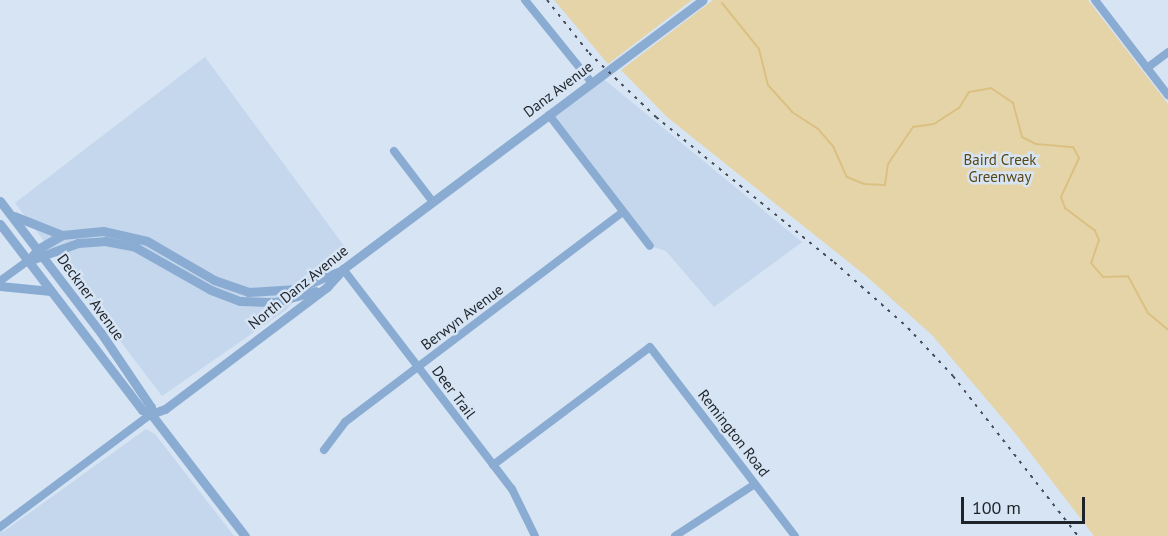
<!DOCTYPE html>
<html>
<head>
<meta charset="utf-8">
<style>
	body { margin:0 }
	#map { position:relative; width:1168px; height:536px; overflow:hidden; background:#d6e4f4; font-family:"PT Sans",sans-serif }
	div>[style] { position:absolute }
	.built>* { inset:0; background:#c4d7ec }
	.green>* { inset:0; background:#e6d4a9 }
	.stream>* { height:2px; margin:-1px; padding:0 1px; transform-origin:1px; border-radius:1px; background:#dac181 }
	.minor>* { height:8px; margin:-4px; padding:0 4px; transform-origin:4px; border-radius:4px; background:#8aacd2 }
	.tertiary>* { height:9px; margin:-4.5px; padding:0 4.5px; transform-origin:4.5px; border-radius:4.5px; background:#8aacd2 }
	.rail>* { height:2px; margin-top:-1px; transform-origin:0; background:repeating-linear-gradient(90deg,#464c55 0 3px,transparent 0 9px) }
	span { translate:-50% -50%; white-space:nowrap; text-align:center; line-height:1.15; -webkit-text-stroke:5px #d6e4f4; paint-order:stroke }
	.street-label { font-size:15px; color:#1e2329 }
	.park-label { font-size:15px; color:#584715 }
	.scale { position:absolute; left:961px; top:497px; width:124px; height:27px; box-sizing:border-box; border:3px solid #1e2329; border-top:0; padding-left:8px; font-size:18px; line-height:21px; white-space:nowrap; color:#1e2329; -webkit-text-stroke:4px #d6e4f4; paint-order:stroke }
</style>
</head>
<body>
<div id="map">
	<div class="built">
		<div style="clip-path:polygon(205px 57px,347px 250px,326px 263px,286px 310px,162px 396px,15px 203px)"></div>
		<div style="clip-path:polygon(600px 76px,802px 242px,714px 307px,666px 251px,650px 246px,549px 115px)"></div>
		<div style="clip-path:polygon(146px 429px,155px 434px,234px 536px,0 536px,0 528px,3px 532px)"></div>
	</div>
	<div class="green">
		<div style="clip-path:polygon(554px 0,692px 0,608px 64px)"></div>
		<div style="clip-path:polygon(713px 0,1088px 0,1168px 104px,1168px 536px,1094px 536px,1015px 433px,932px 335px,866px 276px,667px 117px,621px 70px)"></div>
	</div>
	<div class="stream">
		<div style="left:722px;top:3px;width:59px;rotate:51.2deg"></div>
		<div style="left:759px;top:49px;width:37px;rotate:76deg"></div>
		<div style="left:768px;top:85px;width:36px;rotate:48deg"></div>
		<div style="left:792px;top:112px;width:31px;rotate:33deg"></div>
		<div style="left:818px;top:129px;width:23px;rotate:49deg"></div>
		<div style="left:833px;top:146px;width:34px;rotate:66deg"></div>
		<div style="left:847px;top:177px;width:18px;rotate:22deg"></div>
		<div style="left:864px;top:184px;width:21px;rotate:3deg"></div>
		<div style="left:885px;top:185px;width:21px;rotate:-82deg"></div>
		<div style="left:888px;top:164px;width:45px;rotate:-56deg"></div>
		<div style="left:913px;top:127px;width:21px;rotate:-8deg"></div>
		<div style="left:934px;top:124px;width:30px;rotate:-33deg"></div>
		<div style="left:959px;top:108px;width:19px;rotate:-58deg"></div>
		<div style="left:969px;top:92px;width:22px;rotate:-10deg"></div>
		<div style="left:991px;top:88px;width:27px;rotate:34deg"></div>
		<div style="left:1013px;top:103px;width:35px;rotate:75deg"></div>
		<div style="left:1022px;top:137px;width:16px;rotate:27deg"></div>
		<div style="left:1036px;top:144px;width:37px;rotate:5deg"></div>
		<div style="left:1073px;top:147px;width:13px;rotate:61deg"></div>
		<div style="left:1079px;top:158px;width:43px;rotate:114.8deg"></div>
		<div style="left:1061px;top:197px;width:12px;rotate:70deg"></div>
		<div style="left:1065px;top:208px;width:38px;rotate:37deg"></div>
		<div style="left:1095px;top:231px;width:10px;rotate:66deg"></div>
		<div style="left:1099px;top:240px;width:24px;rotate:109deg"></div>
		<div style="left:1091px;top:263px;width:18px;rotate:49deg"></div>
		<div style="left:1103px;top:277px;width:25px;rotate:-2deg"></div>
		<div style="left:1128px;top:276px;width:42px;rotate:61.6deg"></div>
		<div style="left:1148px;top:313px;width:26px;rotate:40deg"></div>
	</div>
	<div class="minor">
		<div style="left:525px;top:0;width:107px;rotate:51.1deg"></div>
		<div style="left:1095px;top:0;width:120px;rotate:52.5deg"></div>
		<div style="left:1147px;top:68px;width:26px;rotate:-37deg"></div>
		<div style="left:549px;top:115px;width:165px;rotate:52.4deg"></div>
		<div style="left:394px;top:151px;width:64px;rotate:52.6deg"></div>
		<div style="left:343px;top:269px;width:277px;rotate:52.5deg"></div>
		<div style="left:512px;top:489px;width:52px;rotate:63.9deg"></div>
		<div style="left:0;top:281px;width:34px;rotate:-36deg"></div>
		<div style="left:324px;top:450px;width:35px;rotate:-53deg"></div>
		<div style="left:345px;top:422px;width:348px;rotate:-37.1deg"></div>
		<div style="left:493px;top:465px;width:196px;rotate:-36.9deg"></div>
		<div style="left:650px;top:347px;width:238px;rotate:52.5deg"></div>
		<div style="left:0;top:527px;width:189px;rotate:-36.8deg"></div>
		<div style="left:675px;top:536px;width:95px;rotate:-33deg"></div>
	</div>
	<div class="tertiary">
		<div style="left:0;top:201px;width:166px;rotate:52.6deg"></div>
		<div style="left:101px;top:333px;width:89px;rotate:56deg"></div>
		<div style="left:151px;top:407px;width:7px;rotate:90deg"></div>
		<div style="left:14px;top:216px;width:52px;rotate:21.6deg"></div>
		<div style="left:0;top:224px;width:234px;rotate:52.6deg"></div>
		<div style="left:142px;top:410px;width:10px;rotate:24deg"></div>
		<div style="left:151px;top:414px;width:154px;rotate:52.4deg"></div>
		<div style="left:28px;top:261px;width:16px;rotate:-50deg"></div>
		<div style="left:38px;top:249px;width:28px;rotate:-30deg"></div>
		<div style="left:62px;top:235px;width:41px;rotate:-5.6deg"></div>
		<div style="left:103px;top:231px;width:45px;rotate:12.8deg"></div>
		<div style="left:147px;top:241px;width:78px;rotate:30.2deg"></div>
		<div style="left:214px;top:280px;width:36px;rotate:19deg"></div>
		<div style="left:248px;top:292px;width:48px;rotate:-3.6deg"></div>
		<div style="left:296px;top:289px;width:48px;rotate:-22.2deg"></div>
		<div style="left:28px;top:261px;width:53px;rotate:-19.8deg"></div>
		<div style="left:78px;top:243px;width:27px;rotate:-4deg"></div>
		<div style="left:105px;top:241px;width:31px;rotate:11deg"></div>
		<div style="left:135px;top:247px;width:87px;rotate:29.5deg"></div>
		<div style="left:211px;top:290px;width:31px;rotate:21deg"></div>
		<div style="left:240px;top:301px;width:35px;rotate:2deg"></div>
		<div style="left:275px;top:302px;width:42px;rotate:-15deg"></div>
		<div style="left:0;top:286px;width:51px;rotate:5.6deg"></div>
		<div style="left:151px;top:414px;width:15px;rotate:-20deg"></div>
		<div style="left:165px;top:409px;width:203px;rotate:-37deg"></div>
		<div style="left:327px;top:287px;width:24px;rotate:-48deg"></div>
		<div style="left:343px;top:269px;width:449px;rotate:-36.8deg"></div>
	</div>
	<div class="rail">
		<div style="left:547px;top:0;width:68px;rotate:51.6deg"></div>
		<div style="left:589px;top:53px;width:93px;rotate:43.7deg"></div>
		<div style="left:656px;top:117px;width:230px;rotate:39.2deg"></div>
		<div style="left:834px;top:262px;width:99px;rotate:41.7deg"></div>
		<div style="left:908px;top:328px;width:66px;rotate:46.8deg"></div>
		<div style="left:953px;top:376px;width:203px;rotate:52deg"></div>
	</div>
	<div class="street-label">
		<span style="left:558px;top:89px;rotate:-37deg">Danz Avenue</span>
		<span style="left:298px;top:287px;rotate:-39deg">North Danz Avenue</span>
		<span style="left:91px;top:297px;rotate:54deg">Deckner Avenue</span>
		<span style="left:462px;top:317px;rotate:-37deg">Berwyn Avenue</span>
		<span style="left:454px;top:392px;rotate:53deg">Deer Trail</span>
		<span style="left:734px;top:433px;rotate:52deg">Remington Road</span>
	</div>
	<div class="park-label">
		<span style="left:1000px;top:168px">Baird Creek<br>Greenway</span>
	</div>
	<div class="scale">100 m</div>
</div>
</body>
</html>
